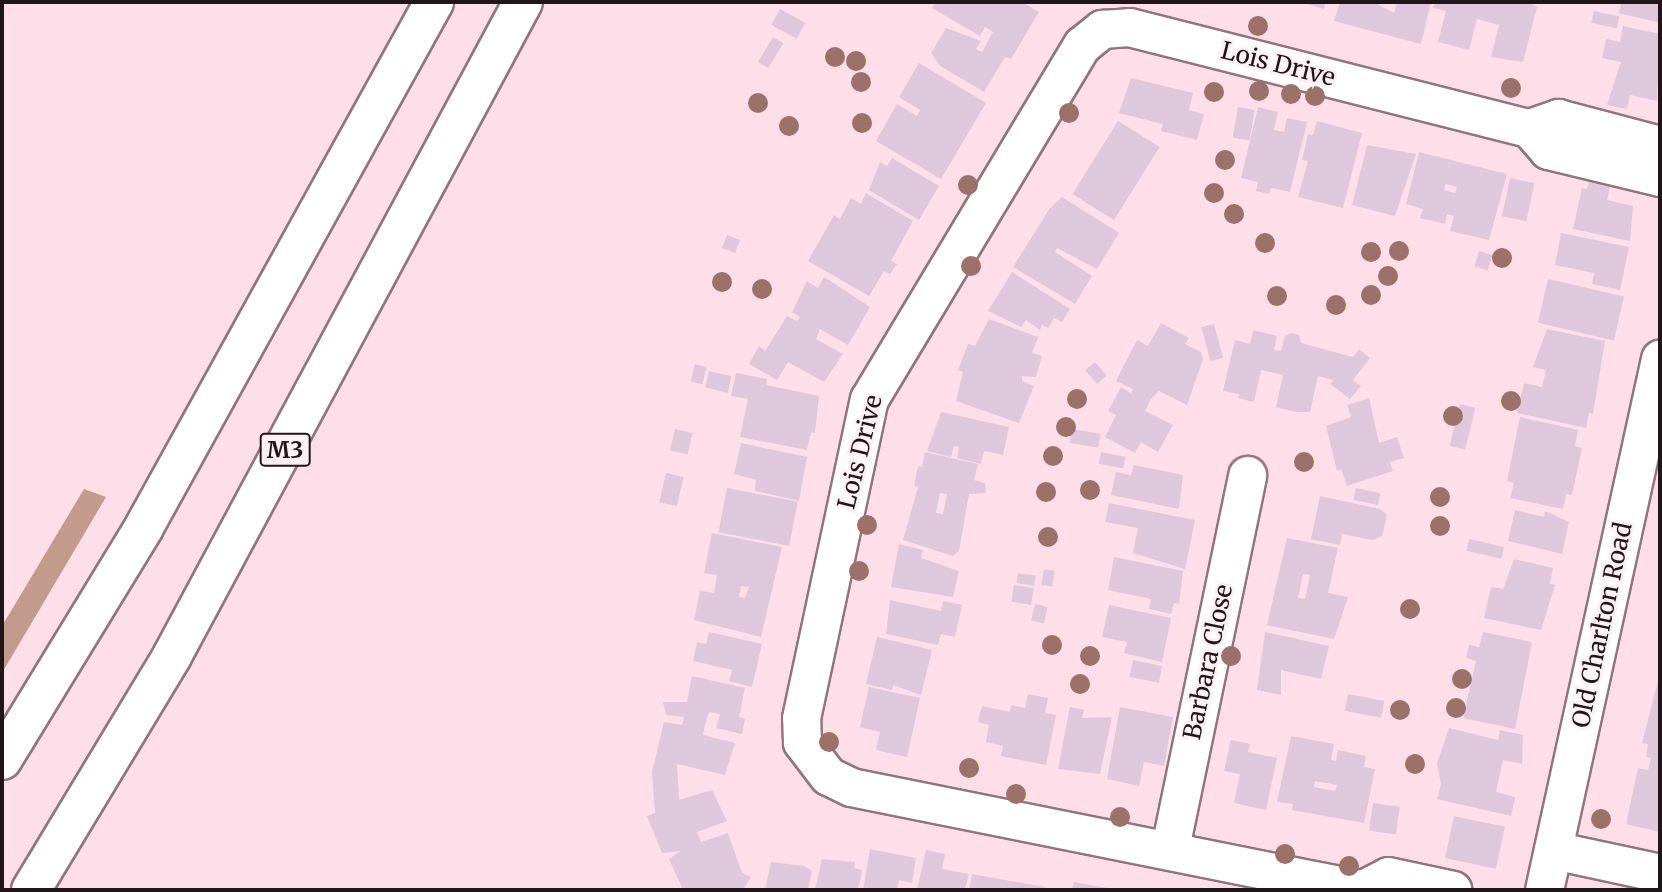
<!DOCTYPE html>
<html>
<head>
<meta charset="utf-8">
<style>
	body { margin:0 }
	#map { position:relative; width:1662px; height:892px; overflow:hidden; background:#fddee9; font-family:Merriweather,serif }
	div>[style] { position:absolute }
	.forest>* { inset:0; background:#c29b8c }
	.building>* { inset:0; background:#e0c8dc; transform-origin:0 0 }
	.roads { filter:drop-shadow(2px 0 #90747e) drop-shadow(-2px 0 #90747e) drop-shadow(0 2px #90747e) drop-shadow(0 -2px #90747e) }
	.minor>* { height:37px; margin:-18.5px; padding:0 18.5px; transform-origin:18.5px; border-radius:18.5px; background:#fff }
	.motorway>* { height:38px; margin:-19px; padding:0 19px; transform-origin:19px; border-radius:19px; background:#fff }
	.trees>* { width:20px; height:20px; margin:-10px; border-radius:50%; background:#9b716a }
	span { translate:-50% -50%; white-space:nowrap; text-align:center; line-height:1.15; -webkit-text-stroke:6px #fef1f5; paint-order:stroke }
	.shield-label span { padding:2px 5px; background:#fef1f5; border:2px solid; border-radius:5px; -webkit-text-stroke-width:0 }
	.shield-label { font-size:23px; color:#201519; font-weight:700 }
	.street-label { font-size:24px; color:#201519 }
	.frame { position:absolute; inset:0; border:4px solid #201519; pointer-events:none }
</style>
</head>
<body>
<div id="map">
	<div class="forest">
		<div style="clip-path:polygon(84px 489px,106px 497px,2px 673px,2px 626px)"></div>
	</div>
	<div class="building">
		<div style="clip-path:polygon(936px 2px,1022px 2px,1039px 12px,1011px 59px,1005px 57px,984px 92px,940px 66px,931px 53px,946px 28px,981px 41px,976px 49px,982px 52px,993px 32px,985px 27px,980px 36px,932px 8px)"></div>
		<div style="clip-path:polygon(1299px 2px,1325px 2px,1324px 9px)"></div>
		<div style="clip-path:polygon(1340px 2px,1373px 2px,1394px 13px,1397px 2px,1431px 2px,1421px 44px,1334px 21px)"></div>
		<div style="clip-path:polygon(1435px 2px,1527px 2px,1537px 7px,1523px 62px,1491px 57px,1499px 25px,1477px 19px,1469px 50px,1438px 42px,1446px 11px,1433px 8px)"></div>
		<div style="clip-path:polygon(1622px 2px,1660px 2px,1660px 23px,1619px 13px)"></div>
		<div style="left:780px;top:9px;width:29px;height:18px;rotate:29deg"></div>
		<div style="left:1594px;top:11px;width:26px;height:12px;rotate:13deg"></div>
		<div style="clip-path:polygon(1623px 26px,1660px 34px,1657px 101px,1630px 95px,1627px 109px,1607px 105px,1621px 62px,1602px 58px,1606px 39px,1620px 42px)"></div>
		<div style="left:773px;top:37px;width:12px;height:29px;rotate:31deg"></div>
		<div style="clip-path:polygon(919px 63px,986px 103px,941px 179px,876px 141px,897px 104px,917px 116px,920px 110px,899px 97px)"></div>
		<div style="clip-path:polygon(1131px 78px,1193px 93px,1189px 110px,1204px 114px,1197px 140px,1161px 131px,1163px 124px,1119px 113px)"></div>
		<div style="left:1238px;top:107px;width:17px;height:31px;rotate:10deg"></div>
		<div style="clip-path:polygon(1258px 107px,1278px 112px,1274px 130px,1284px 132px,1287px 118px,1307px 122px,1290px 192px,1271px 188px,1269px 194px,1256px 191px,1258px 182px,1241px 178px)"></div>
		<div style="left:1118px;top:121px;width:49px;height:86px;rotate:32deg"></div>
		<div style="clip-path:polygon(1317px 121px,1362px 133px,1343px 208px,1298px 197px,1308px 161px,1302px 160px,1308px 134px,1313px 135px)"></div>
		<div style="clip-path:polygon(1367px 145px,1416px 154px,1395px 216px,1352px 205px)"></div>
		<div style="clip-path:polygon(evenodd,1419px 152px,1507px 174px,1489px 240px,1450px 231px,1454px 216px,1447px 214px,1445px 224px,1420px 218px,1423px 209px,1406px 204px,1419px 152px,1446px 184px,1457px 187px,1455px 193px,1444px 190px,1446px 184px)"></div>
		<div style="clip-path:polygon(892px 158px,939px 186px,919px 220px,869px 190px,880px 162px,887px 166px)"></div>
		<div style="left:1510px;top:178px;width:25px;height:39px;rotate:12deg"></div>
		<div style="clip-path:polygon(1589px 182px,1610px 187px,1607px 200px,1633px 206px,1630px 241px,1573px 229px,1582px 188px,1587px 189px)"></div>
		<div style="clip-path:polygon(866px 193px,913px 221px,891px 261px,897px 264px,890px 274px,884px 271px,869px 296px,808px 261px,834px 215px,840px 219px,851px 198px,861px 204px)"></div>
		<div style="clip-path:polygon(1062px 197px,1119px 233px,1097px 269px,1057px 248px,1055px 252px,1092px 276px,1075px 304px,1013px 267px,1050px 208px)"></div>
		<div style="clip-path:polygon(1561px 233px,1629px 247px,1620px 290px,1592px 284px,1594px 273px,1555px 265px)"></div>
		<div style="left:727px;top:235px;width:14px;height:14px;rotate:21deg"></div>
		<div style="left:1479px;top:251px;width:14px;height:16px;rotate:17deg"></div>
		<div style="clip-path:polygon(1012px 272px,1070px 309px,1062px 322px,1054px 318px,1048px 328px,1042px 325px,1040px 330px,1026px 320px,1021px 327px,988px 311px)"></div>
		<div style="clip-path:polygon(824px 277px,870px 307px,848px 345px,820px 329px,816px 339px,843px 354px,824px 382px,788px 362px,777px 380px,749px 364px,759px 346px,765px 351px,787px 316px,797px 321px,800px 317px,792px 312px,807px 281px,818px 288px)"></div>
		<div style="left:1548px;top:279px;width:78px;height:45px;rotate:13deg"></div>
		<div style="clip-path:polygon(989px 319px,1038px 337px,1032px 353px,1042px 356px,1036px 377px,1022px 376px,1022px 381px,1034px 386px,1019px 423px,956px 401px,963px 372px,958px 370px,968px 344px,975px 346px)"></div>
		<div style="clip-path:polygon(1161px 323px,1189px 338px,1185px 344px,1201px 352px,1203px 359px,1187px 405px,1159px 391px,1151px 399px,1145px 411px,1173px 425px,1158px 452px,1141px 442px,1135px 453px,1105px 437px,1116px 415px,1108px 411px,1121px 387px,1131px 393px,1133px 389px,1116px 381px,1137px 340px,1148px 346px)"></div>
		<div style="left:1214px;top:324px;width:35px;height:13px;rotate:75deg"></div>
		<div style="clip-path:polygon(1547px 329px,1605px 341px,1593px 414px,1589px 413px,1586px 428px,1517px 413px,1524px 383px,1542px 387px,1546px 370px,1533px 367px)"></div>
		<div style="clip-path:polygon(1253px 330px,1277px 336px,1274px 350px,1281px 351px,1285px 336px,1291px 333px,1299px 335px,1301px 343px,1353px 357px,1359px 349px,1370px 358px,1353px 380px,1361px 386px,1350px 399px,1330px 384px,1333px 380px,1318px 376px,1310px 412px,1296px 412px,1276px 407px,1283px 375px,1261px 370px,1254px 402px,1238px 398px,1239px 394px,1223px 391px,1235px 340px,1250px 344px)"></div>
		<div style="left:1095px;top:362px;width:18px;height:13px;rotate:49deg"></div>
		<div style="left:695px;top:364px;width:12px;height:18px;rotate:14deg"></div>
		<div style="left:709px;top:371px;width:23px;height:17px;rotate:13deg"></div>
		<div style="clip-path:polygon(736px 373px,767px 379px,766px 385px,819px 396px,815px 433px,811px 432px,807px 450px,740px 437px,748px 399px,731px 396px)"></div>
		<div style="clip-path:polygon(1369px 398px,1379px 443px,1397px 437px,1404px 458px,1390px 462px,1393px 471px,1347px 486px,1341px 469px,1337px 471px,1326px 426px,1351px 417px,1347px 405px)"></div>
		<div style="left:1460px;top:404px;width:16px;height:43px;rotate:14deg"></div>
		<div style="clip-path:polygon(941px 412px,1009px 427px,1003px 455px,984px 451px,981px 464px,957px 458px,959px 447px,954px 446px,951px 457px,927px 451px)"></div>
		<div style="clip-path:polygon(1520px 417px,1578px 430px,1575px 446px,1582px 448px,1572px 495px,1566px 494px,1563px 509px,1510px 498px,1514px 483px,1507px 481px)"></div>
		<div style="left:675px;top:429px;width:18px;height:22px;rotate:13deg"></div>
		<div style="left:1072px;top:429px;width:29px;height:14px;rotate:10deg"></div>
		<div style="clip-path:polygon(741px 443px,807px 457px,799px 501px,755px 491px,756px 480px,734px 474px)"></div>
		<div style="clip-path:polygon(evenodd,925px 452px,978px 464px,974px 480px,985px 483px,986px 493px,969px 494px,959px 551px,953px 556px,903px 540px,918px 487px,914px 486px,918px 466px,922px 467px,925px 452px,940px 493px,947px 494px,943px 514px,936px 513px,940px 493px)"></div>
		<div style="left:1101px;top:452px;width:25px;height:12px;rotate:11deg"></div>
		<div style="clip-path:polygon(1134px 465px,1183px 475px,1179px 509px,1111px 495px,1116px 472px,1131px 475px)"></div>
		<div style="left:666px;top:473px;width:18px;height:30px;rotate:13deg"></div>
		<div style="left:727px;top:488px;width:72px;height:45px;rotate:11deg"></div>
		<div style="left:1356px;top:488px;width:25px;height:12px;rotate:12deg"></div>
		<div style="clip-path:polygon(1320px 496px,1380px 509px,1387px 515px,1382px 536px,1373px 540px,1342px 534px,1340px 545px,1311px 539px)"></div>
		<div style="clip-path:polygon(1109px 503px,1195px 520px,1185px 569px,1133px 553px,1138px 528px,1105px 522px)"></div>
		<div style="clip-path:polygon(1515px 510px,1544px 517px,1545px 511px,1569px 522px,1562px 554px,1508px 541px)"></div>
		<div style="clip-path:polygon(evenodd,712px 533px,782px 547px,761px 637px,694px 620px,700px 591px,714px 593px,717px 575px,704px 573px,712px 533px,741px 586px,749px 587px,745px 598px,739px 597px,741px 586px)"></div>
		<div style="clip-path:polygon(evenodd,1287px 538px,1338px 548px,1328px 593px,1348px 597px,1334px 639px,1267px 625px,1287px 538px,1303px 574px,1310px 575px,1305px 599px,1298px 598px,1303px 574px)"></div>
		<div style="left:1469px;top:539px;width:36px;height:12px;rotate:13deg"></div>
		<div style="clip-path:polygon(899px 544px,923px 550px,921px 558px,959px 571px,953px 597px,891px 587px)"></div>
		<div style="clip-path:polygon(1114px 557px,1183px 571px,1179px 604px,1174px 603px,1171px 614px,1149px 609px,1151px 599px,1108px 590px)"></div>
		<div style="clip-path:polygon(1514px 559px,1553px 568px,1550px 584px,1555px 585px,1541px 630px,1484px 618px,1491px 587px,1503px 589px)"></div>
		<div style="left:1044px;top:569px;width:11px;height:16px;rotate:10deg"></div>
		<div style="left:1018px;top:573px;width:18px;height:10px;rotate:9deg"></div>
		<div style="left:1014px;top:585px;width:20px;height:17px;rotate:9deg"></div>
		<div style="clip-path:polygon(890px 600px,941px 611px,943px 601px,962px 605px,955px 637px,941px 634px,938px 645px,886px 634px)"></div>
		<div style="left:1035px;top:604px;width:13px;height:17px;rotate:13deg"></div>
		<div style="clip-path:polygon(1109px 605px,1171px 618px,1162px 662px,1124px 653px,1127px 642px,1102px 637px)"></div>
		<div style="clip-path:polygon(709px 632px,762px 644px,752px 687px,729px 681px,732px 670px,693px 661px,697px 642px,706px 644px)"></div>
		<div style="clip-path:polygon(1265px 632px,1329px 646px,1321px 679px,1281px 670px,1281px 695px,1257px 690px)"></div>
		<div style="clip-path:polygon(1483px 632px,1532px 642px,1515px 729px,1463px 718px,1476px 661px,1466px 658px,1469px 645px,1479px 647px)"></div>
		<div style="clip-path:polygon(877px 637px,932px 650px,921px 695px,893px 685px,892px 690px,866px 684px)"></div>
		<div style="left:1133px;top:660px;width:30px;height:17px;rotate:12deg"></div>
		<div style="clip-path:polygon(692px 676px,745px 688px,739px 717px,745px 719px,742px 734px,716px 728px,720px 714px,709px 712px,705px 725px,703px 735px,735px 743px,725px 775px,677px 764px,679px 800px,712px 790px,727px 821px,697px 832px,701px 842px,728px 833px,742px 873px,751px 877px,743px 890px,683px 890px,669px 859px,680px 851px,662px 853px,647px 816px,655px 813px,652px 772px,664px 722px,682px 725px,684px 717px,666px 715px,663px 702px,687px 702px)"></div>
		<div style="clip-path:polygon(1658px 681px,1660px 681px,1660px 832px,1626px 824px,1638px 768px,1648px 770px,1651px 758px,1646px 757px,1648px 744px,1642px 743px)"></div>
		<div style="clip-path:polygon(869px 687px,920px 698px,907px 757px,876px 750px,880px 732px,860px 727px)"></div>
		<div style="clip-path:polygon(1028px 694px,1048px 698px,1045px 713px,1056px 715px,1046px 765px,1001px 756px,1003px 746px,986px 742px,989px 725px,978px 722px,982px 706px,1010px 712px,1011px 705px,1025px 708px)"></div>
		<div style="left:1348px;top:694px;width:37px;height:17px;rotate:11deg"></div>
		<div style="clip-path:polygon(1070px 707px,1084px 710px,1082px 718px,1112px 717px,1100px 774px,1058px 769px)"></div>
		<div style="clip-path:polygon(1120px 707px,1173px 717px,1164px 766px,1144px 762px,1139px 786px,1107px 779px)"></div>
		<div style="clip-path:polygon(1449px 728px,1498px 740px,1500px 730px,1523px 735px,1522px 764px,1503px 760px,1496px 792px,1515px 797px,1511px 816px,1437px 799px,1441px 784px,1437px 763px)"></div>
		<div style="clip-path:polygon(evenodd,1291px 736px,1334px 744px,1331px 760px,1336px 761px,1338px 750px,1366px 756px,1364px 767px,1375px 769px,1364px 823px,1292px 810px,1293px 804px,1277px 802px,1291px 736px,1315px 781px,1337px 785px,1335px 791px,1314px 787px,1315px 781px)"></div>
		<div style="clip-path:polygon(1231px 740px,1250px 744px,1248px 752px,1277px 758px,1266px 810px,1234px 803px,1240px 774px,1224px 771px)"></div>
		<div style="left:1373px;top:803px;width:27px;height:28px;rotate:8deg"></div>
		<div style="left:1454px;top:816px;width:52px;height:43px;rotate:12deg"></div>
		<div style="clip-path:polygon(870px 849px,916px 858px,912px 883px,899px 880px,897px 890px,863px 890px)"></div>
		<div style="clip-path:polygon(926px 850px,945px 854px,942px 869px,969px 874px,965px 890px,917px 890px)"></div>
		<div style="clip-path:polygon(822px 859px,855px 862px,854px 868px,862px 870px,858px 890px,815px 890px)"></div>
		<div style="clip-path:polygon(771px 862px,804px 866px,812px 871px,808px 890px,765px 890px)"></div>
		<div style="clip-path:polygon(972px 874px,1045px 887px,1044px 890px,969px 890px)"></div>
		<div style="clip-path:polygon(1074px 882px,1112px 889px,1111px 890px,1072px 890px)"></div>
	</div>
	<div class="roads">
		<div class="minor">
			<div style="left:1529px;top:128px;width:29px;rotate:49deg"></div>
			<div style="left:1548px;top:150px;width:115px;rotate:13.6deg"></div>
			<div style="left:1170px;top:848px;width:381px;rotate:-78.3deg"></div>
			<div style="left:1553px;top:850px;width:109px;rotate:12.1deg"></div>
			<div style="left:1363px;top:889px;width:28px;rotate:-27deg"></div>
			<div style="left:1388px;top:876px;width:66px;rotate:12.2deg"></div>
			<div style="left:1364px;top:890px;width:523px;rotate:-168.65deg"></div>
			<div style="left:851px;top:787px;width:25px;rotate:-154deg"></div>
			<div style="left:828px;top:776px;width:43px;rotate:-127.4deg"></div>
			<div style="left:802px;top:742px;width:24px;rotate:-92deg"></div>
			<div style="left:801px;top:718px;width:326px;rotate:-78deg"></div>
			<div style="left:869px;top:399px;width:413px;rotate:-59deg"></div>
			<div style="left:1082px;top:45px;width:26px;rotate:-39deg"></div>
			<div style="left:1102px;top:29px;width:27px;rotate:-4deg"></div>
			<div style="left:1129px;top:27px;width:413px;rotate:14.2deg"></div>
			<div style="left:1529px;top:128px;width:31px;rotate:-19deg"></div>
			<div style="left:1558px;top:118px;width:106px;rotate:14.8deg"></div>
			<div style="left:1544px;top:890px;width:544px;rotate:-77.68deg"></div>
		</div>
		<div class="motorway">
			<div style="left:2px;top:760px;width:273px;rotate:-58.6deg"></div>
			<div style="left:144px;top:527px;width:600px;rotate:-61.08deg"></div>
			<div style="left:31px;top:890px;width:273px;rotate:-58.9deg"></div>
			<div style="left:172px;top:656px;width:742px;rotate:-61.78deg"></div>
		</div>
	</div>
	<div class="trees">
		<div style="left:1258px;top:26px"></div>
		<div style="left:835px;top:57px"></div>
		<div style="left:856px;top:61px"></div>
		<div style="left:861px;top:82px"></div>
		<div style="left:1511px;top:88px"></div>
		<div style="left:1259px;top:91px"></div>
		<div style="left:1214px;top:92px"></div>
		<div style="left:1291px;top:94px"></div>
		<div style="left:1315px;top:96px"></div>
		<div style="left:758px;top:103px"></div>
		<div style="left:1069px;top:113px"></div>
		<div style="left:862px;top:123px"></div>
		<div style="left:789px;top:126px"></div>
		<div style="left:1225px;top:160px"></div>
		<div style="left:968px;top:185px"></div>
		<div style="left:1214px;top:193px"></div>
		<div style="left:1234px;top:214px"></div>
		<div style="left:1265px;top:243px"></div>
		<div style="left:1399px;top:251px"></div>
		<div style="left:1371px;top:252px"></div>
		<div style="left:1502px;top:258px"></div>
		<div style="left:971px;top:266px"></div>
		<div style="left:1388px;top:276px"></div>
		<div style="left:722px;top:282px"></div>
		<div style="left:762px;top:289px"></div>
		<div style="left:1371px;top:295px"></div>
		<div style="left:1277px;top:296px"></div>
		<div style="left:1336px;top:305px"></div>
		<div style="left:1077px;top:399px"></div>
		<div style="left:1511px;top:401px"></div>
		<div style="left:1453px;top:416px"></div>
		<div style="left:1066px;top:427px"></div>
		<div style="left:1053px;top:456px"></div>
		<div style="left:1304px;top:462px"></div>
		<div style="left:1090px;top:490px"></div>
		<div style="left:1046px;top:492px"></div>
		<div style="left:1440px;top:497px"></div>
		<div style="left:867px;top:525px"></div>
		<div style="left:1440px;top:526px"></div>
		<div style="left:1048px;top:537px"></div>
		<div style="left:859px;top:571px"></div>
		<div style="left:1410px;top:609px"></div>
		<div style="left:1052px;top:645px"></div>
		<div style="left:1090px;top:656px"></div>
		<div style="left:1231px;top:656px"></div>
		<div style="left:1462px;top:679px"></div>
		<div style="left:1080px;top:684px"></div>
		<div style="left:1456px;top:708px"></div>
		<div style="left:1400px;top:710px"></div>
		<div style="left:829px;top:742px"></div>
		<div style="left:1415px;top:764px"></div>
		<div style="left:969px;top:768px"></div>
		<div style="left:1016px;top:794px"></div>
		<div style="left:1120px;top:817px"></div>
		<div style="left:1601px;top:819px"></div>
		<div style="left:1285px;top:854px"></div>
		<div style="left:1349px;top:866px"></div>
	</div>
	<div class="shield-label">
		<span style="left:285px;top:450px">M3</span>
	</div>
	<div class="street-label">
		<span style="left:1278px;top:64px;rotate:14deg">Lois Drive</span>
		<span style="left:860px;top:452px;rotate:-76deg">Lois Drive</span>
		<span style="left:1602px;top:625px;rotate:-78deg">Old Charlton Road</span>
		<span style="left:1208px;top:662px;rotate:-78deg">Barbara Close</span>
	</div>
	<div class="frame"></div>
</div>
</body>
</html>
